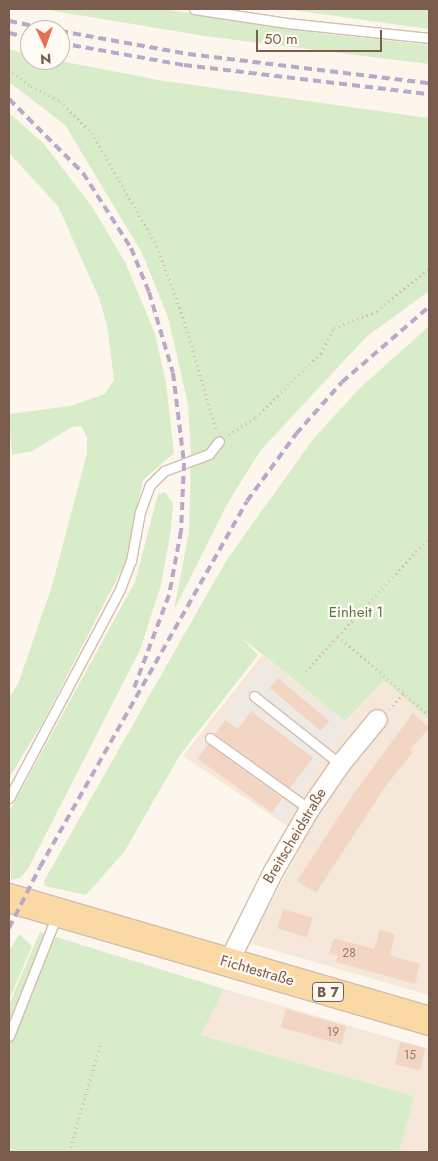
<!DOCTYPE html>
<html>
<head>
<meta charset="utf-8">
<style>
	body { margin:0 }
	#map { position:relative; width:438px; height:1161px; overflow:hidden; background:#fdf6ec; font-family:Jost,sans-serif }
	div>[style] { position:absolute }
	.residential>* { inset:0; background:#f5e8da }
	.industrial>* { inset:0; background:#efe9e4; transform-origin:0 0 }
	.green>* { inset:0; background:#d8ecc9 }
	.building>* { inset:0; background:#f3d5c3; transform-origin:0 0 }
	.path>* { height:3px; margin-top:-1.5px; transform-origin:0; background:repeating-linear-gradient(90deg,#d9b8a5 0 1px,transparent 0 5px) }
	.roads { filter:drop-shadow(1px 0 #d1beb0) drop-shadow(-1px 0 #d1beb0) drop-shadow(0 1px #d1beb0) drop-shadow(0 -1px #d1beb0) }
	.lane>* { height:9px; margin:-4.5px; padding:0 4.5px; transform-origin:4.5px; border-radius:4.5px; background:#fff }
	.street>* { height:19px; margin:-9.5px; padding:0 9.5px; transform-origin:9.5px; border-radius:9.5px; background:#fff }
	.primary>* { height:28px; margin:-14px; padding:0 14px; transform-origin:14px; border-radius:14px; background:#fbd9a5 }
	.rail>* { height:4px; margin-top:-2px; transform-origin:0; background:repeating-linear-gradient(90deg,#b9a8c9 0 8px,transparent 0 13px) }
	span { translate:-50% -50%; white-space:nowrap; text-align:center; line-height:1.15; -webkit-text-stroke:4.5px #fffaf3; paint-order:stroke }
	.number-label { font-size:12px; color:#987a6a }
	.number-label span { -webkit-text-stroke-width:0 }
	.shield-label span { padding:1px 4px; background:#fffaf3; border:1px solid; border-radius:4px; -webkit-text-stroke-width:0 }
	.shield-label { font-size:14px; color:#7a5c4d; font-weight:700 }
	.park-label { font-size:15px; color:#537a41 }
	.street-label { font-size:15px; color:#7a5c4d }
	.frame { position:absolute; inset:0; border:10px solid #7a5c4d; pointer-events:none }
	.north { position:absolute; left:20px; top:20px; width:50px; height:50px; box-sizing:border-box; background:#fffaf3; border:1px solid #cabbb1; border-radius:50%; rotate:177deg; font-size:14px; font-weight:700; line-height:20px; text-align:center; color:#7a5c4d }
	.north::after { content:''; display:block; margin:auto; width:18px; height:22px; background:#e76f51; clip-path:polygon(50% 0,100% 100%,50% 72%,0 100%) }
	.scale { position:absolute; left:256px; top:30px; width:126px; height:22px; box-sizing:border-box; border:2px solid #7a5c4d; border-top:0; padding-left:6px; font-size:15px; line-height:18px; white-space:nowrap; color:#7a5c4d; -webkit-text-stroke:4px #fffaf3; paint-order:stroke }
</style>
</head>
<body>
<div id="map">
	<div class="residential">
		<div style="clip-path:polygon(262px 655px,345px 721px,384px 681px,429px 719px,429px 995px,249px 943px,305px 838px,183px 756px)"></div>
		<div style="clip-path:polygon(224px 989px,429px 1049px,429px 1152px,398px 1151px,414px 1096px,201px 1035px)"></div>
	</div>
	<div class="industrial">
		<div style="left:262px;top:663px;width:105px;height:116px;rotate:35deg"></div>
	</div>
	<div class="green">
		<div style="clip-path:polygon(42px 9px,163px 9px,319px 33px,429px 45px,429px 64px,205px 36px)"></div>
		<div style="clip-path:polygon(285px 9px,429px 9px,429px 29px)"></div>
		<div style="clip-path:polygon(9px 49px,30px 55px,30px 60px,55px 60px,164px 81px,429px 118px,429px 291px,366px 337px,260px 451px,225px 508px,174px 610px,189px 532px,191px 453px,188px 404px,168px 317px,142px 253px,65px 125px,9px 82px)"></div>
		<div style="clip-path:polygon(9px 113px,43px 143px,93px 208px,126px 264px,155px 334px,166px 383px,174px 453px,143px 480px,125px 563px,43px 722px,9px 778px,9px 698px,18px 684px,52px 586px,87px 453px,87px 437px,81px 426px,72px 427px,32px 451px,12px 455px,9px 414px,70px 406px,105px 394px,114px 380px,107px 325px,99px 298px,58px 206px,9px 153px)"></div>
		<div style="clip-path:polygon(429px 326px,429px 719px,384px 681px,345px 721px,242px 638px,258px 655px,180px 755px,124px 852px,86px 895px,45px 886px,44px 881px,226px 561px,314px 438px,360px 388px)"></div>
		<div style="clip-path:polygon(165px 492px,173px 503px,171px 530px,161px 585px,140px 650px,28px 869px,20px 878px,11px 880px,9px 812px,135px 582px,158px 494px)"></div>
		<div style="clip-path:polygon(40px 932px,224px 989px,201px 1035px,414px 1096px,399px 1152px,9px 1152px,9px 1004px)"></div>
		<div style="clip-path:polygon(19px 934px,32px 946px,9px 1000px,9px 951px)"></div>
	</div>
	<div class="building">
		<div style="left:278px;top:678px;width:67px;height:13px;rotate:40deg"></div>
		<div style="clip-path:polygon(251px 711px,313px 758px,290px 788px,215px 734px,225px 720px,238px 729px)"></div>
		<div style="clip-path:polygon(413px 713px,429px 728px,410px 750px,413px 752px,385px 787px,316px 893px,297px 881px,354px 793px)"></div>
		<div style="left:208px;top:744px;width:92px;height:18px;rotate:36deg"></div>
		<div style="left:283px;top:909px;width:31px;height:20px;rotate:17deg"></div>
		<div style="clip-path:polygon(380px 930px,395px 934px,390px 955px,420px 964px,415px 984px,336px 962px,338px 956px,329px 953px,334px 938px,374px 949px)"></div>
		<div style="left:286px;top:1009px;width:63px;height:19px;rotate:16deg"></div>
		<div style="left:400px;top:1042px;width:26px;height:23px;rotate:13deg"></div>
	</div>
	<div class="path">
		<div style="left:9px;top:69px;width:28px;rotate:38deg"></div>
		<div style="left:31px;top:86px;width:33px;rotate:27deg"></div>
		<div style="left:60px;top:101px;width:45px;rotate:45deg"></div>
		<div style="left:92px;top:133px;width:130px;rotate:60.1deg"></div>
		<div style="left:157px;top:246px;width:76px;rotate:69.9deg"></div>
		<div style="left:183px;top:317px;width:118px;rotate:73.7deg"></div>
		<div style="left:229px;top:435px;width:32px;rotate:-34deg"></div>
		<div style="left:256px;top:417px;width:91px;rotate:-44.6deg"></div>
		<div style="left:321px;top:353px;width:28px;rotate:-63deg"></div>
		<div style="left:334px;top:328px;width:46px;rotate:-21.6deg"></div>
		<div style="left:377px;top:311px;width:67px;rotate:-39.6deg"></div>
		<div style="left:338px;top:636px;width:134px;rotate:-47.1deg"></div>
		<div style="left:306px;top:671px;width:47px;rotate:-47.6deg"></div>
		<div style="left:338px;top:636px;width:121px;rotate:41deg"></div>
		<div style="left:389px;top:709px;width:22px;rotate:-47deg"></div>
		<div style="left:69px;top:1152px;width:111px;rotate:-73.8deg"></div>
	</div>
	<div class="roads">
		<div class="lane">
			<div style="left:194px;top:9px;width:94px;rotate:8.6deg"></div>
			<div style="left:287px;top:23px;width:143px;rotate:6deg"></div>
			<div style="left:254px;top:696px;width:110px;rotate:38.3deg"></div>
			<div style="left:210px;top:738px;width:122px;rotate:35.6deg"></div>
			<div style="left:9px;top:798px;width:237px;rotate:-62deg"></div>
			<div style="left:120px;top:589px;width:30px;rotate:-69deg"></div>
			<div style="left:131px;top:561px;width:50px;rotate:-79.6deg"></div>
			<div style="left:140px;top:512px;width:29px;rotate:-70deg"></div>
			<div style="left:150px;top:485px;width:20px;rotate:-45deg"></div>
			<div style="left:164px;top:471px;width:48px;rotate:-20.7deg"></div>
			<div style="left:209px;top:454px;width:16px;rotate:-52deg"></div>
			<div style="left:9px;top:1036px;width:130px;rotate:-68.4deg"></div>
		</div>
		<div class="street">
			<div style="left:228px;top:962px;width:102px;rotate:-63.7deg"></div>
			<div style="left:273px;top:871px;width:72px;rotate:-59.9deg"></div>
			<div style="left:309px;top:809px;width:55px;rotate:-55.4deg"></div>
			<div style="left:340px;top:764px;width:58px;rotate:-50.6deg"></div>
		</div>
		<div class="primary">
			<div style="left:9px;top:898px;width:438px;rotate:16.3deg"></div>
		</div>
	</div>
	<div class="rail">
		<div style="left:9px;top:21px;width:46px;rotate:11.3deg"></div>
		<div style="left:60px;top:31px;width:130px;rotate:10.2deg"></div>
		<div style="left:188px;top:54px;width:243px;rotate:6.9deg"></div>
		<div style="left:9px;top:33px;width:22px;rotate:13deg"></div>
		<div style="left:60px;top:43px;width:126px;rotate:10.1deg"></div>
		<div style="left:184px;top:65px;width:247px;rotate:6.8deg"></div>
		<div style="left:9px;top:99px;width:105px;rotate:45deg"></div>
		<div style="left:83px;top:173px;width:89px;rotate:57.4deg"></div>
		<div style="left:131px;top:248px;width:48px;rotate:67.8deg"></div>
		<div style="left:149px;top:292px;width:84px;rotate:73.5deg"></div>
		<div style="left:173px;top:373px;width:91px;rotate:83deg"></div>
		<div style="left:184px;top:463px;width:68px;rotate:92.5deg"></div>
		<div style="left:181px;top:531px;width:65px;rotate:100.6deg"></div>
		<div style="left:169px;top:595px;width:99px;rotate:110.6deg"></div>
		<div style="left:9px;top:928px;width:68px;rotate:-63.1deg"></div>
		<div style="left:40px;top:867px;width:420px;rotate:-60.5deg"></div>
		<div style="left:247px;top:501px;width:83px;rotate:-53.8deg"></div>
		<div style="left:296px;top:434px;width:69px;rotate:-48.5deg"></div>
		<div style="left:342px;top:382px;width:115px;rotate:-40.8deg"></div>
	</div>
	<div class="number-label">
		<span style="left:349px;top:954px">28</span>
		<span style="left:333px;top:1033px">19</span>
		<span style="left:410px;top:1056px">15</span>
	</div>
	<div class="shield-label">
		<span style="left:328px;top:992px">B 7</span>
	</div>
	<div class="park-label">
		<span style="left:356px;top:613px">Einheit 1</span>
	</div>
	<div class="street-label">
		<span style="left:295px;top:836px;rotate:-59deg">Breitscheidstraße</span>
		<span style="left:257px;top:971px;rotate:16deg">Fichtestraße</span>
	</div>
	<div class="frame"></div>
	<div class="north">N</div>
	<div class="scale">50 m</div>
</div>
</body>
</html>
